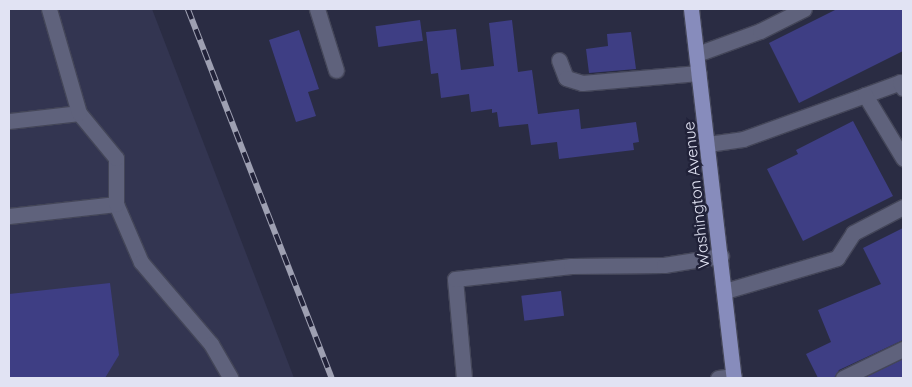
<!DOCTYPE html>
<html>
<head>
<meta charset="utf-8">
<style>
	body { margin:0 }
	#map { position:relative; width:912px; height:387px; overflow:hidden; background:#2a2c43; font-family:Quicksand,sans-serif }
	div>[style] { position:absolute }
	.built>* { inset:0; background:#333551 }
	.building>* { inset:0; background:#3e3e84; transform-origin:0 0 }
	.roads { filter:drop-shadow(1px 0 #444659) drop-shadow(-1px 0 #444659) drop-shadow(0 1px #444659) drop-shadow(0 -1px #444659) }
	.minor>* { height:15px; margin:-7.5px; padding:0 7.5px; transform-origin:7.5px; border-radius:7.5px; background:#5f627c }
	.major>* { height:15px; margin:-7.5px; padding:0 7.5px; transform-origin:7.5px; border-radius:7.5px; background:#878cbc }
	.rail>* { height:5.5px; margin-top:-2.75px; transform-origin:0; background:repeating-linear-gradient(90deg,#212239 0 11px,#9ea0b2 0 22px); box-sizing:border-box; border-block:1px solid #9ea0b2 }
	span { translate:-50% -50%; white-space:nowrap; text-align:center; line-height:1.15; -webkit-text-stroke:5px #212239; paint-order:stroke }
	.street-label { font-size:16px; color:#e1e3f3 }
	.frame { position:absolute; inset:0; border:10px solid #e1e3f3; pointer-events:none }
</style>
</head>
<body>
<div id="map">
	<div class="built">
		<div style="clip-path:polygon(9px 9px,152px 9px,294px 378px,9px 378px)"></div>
	</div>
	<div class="building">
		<div style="clip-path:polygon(837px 9px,903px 9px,903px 51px,799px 103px,769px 43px)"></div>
		<div style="left:420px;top:20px;width:21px;height:45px;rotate:82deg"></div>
		<div style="clip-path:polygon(512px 20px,518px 72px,532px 70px,538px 114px,579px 109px,581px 129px,636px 122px,639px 142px,633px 143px,634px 150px,559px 159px,557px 142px,531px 145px,528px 124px,499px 127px,497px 112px,492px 113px,492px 109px,471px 112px,469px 94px,441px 98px,438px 73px,431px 74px,426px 32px,456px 29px,461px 70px,494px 66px,489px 23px)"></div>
		<div style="clip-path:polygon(299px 30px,319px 89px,308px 92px,316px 116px,296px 122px,269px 40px)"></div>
		<div style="clip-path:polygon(631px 32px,636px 69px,589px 73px,586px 49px,608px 46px,607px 34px)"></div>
		<div style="clip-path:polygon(853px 121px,893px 196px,803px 241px,767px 169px,798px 154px,796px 150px)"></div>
		<div style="clip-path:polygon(903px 228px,903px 340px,839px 370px,834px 378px,818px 378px,806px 354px,831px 342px,818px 310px,881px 284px,863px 248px)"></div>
		<div style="clip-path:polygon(110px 283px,119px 355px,105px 378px,9px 378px,9px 294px)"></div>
		<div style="left:561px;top:291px;width:25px;height:40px;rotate:83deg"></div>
		<div style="clip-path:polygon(903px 359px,903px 378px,864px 378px)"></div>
	</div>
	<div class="roads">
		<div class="minor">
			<div style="left:317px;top:9px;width:64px;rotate:72.7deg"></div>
			<div style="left:697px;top:54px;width:67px;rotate:-20.1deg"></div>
			<div style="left:760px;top:31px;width:49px;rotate:-26.6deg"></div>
			<div style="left:559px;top:60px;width:19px;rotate:69deg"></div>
			<div style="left:566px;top:78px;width:17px;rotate:17deg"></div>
			<div style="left:582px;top:83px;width:117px;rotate:-4.9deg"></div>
			<div style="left:865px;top:95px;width:37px;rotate:-20deg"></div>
			<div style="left:900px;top:82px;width:7px;rotate:63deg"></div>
			<div style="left:9px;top:121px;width:70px;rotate:-6.5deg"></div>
			<div style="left:708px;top:144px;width:35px;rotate:-8deg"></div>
			<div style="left:743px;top:139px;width:130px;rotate:-19.8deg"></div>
			<div style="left:865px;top:95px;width:74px;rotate:58.9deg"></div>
			<div style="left:116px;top:204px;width:63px;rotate:66.7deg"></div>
			<div style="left:141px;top:262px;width:108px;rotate:49.5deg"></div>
			<div style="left:211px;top:344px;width:39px;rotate:60deg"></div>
			<div style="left:9px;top:216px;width:108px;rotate:-6.4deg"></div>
			<div style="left:116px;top:204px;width:46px;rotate:-90deg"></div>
			<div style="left:116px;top:158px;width:58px;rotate:-129.4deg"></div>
			<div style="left:79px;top:113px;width:108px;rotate:-106.1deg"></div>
			<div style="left:725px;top:291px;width:117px;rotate:-16.4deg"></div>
			<div style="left:837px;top:258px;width:30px;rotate:-57deg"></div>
			<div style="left:853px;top:233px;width:56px;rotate:-27.5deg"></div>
			<div style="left:464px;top:378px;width:99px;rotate:-95.2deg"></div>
			<div style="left:455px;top:279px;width:117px;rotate:-6.4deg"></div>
			<div style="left:571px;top:266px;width:93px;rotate:-0.6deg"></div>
			<div style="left:664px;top:265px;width:58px;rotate:-9deg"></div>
			<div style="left:718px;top:378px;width:16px;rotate:-7deg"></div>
			<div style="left:843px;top:378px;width:67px;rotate:-25.8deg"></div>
		</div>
		<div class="major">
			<div style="left:691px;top:9px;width:371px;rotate:83.4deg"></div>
		</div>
	</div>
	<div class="rail">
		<div style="left:188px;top:9px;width:396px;rotate:68.7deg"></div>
	</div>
	<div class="street-label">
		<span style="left:696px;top:195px;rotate:-96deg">Washington Avenue</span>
	</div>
	<div class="frame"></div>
</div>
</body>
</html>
